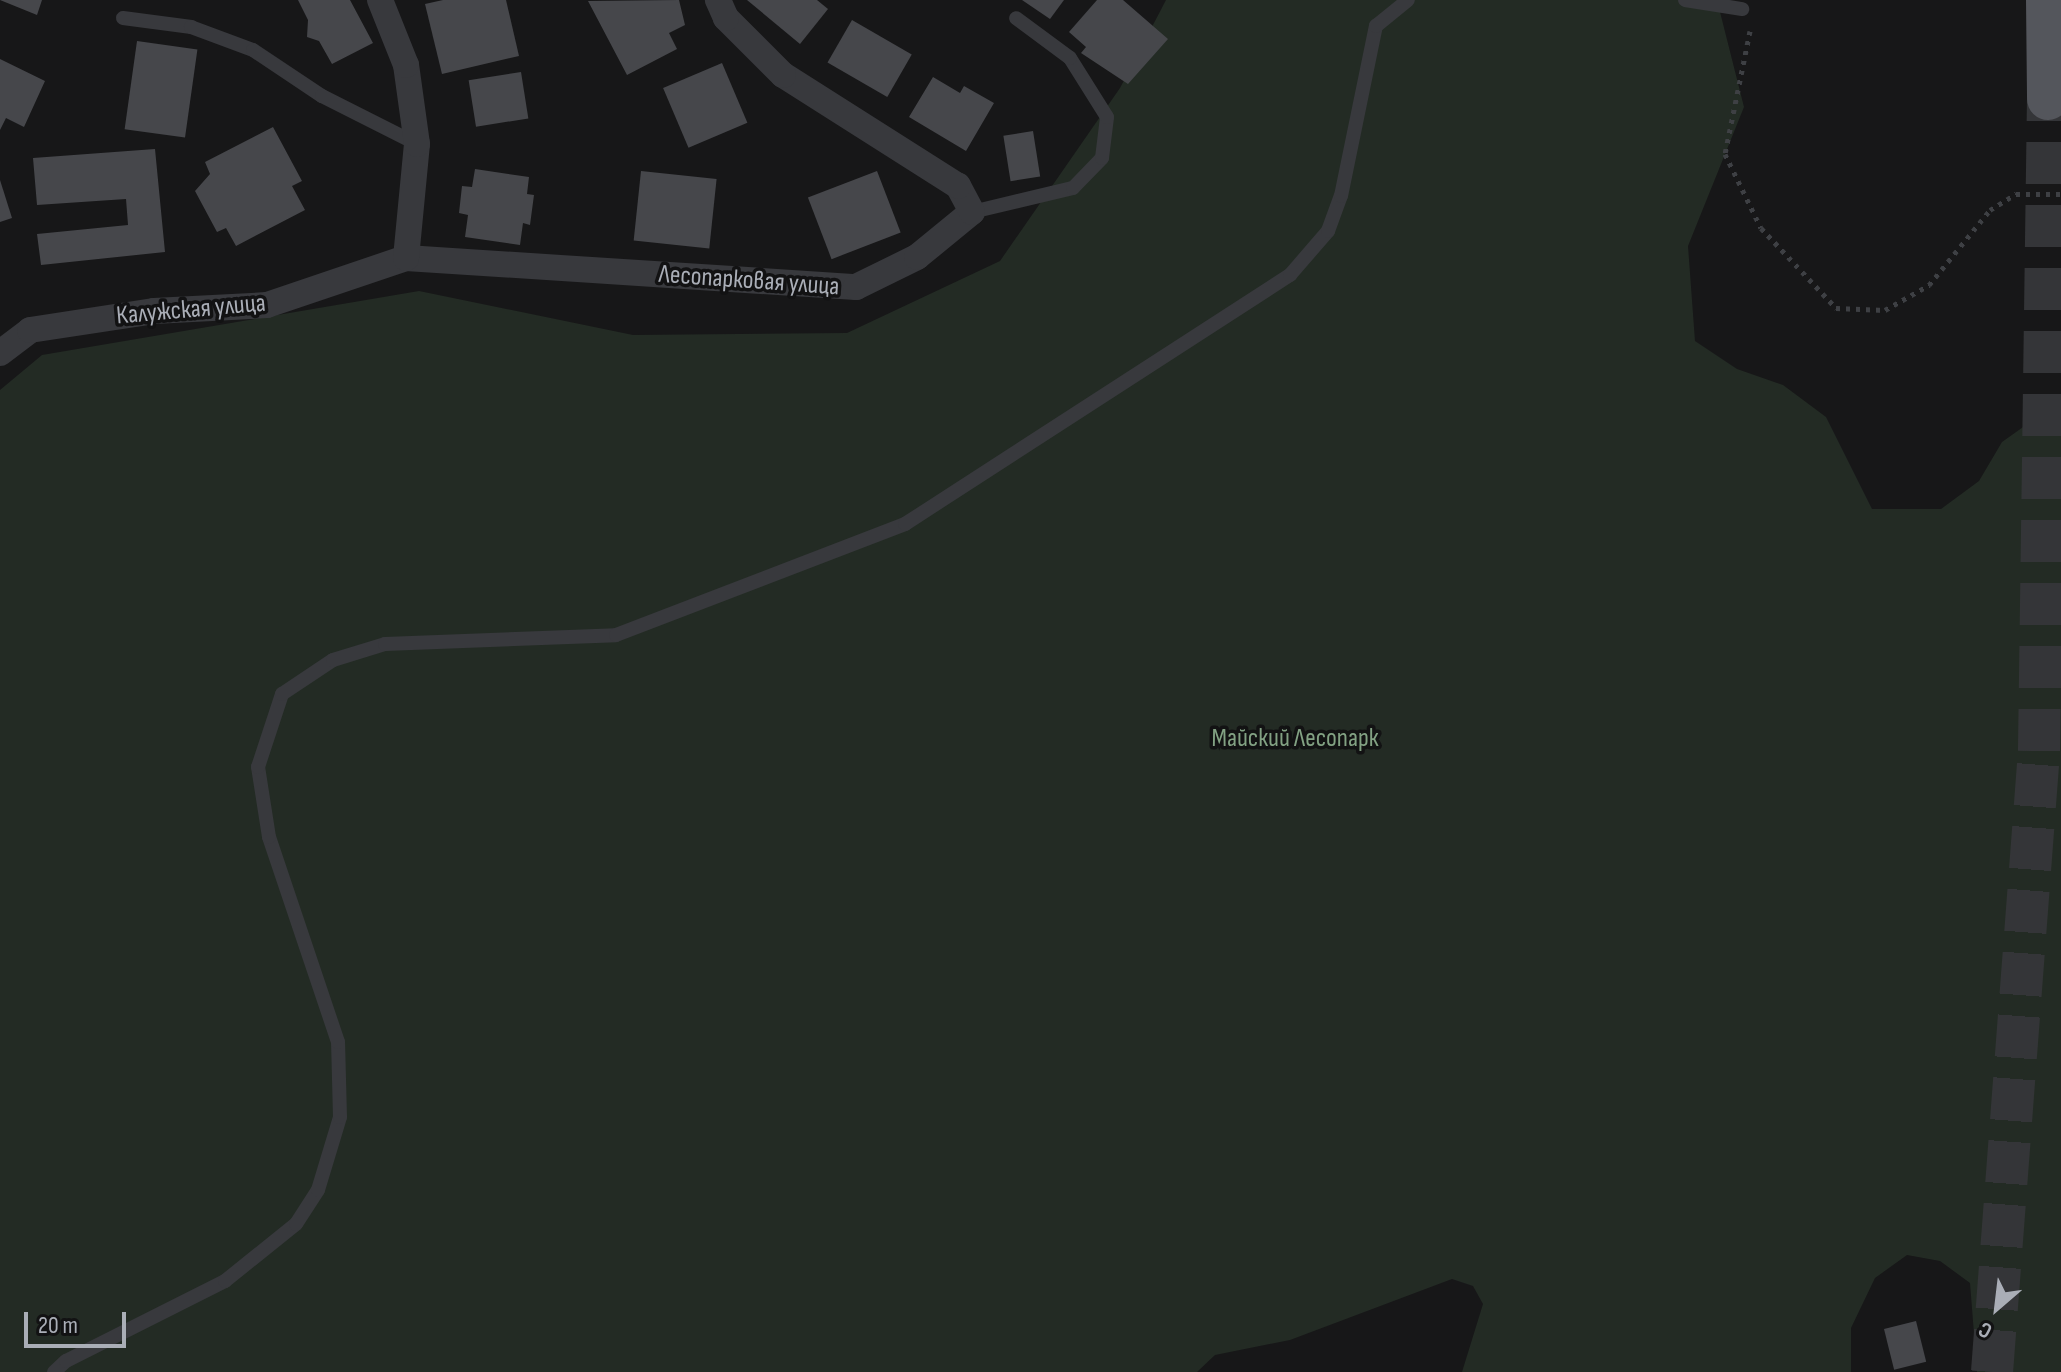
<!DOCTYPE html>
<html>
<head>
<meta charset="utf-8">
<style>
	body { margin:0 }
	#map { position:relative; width:2061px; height:1372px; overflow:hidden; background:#171718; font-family:"Sofia Sans Condensed",sans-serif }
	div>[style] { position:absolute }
	.green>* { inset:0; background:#232b24 }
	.building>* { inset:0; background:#46474b; transform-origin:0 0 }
	.primary-tunnel>* { height:42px; margin-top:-21px; transform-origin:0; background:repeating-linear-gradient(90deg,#343538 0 42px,transparent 0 63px) }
	.path>* { height:5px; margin-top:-2.5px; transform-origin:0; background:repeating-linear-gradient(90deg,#3e4044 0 4px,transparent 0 10px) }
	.service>* { height:14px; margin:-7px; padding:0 7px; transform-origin:7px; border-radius:7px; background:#38393d }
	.minor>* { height:26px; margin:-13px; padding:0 13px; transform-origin:13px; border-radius:13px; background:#38393d }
	.primary>* { height:42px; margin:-21px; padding:0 21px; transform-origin:21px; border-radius:21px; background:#54565c }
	span { translate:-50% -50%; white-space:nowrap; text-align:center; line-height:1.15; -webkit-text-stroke:7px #121213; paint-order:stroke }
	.street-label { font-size:26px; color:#aaaeb7 }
	.park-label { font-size:26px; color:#82a183 }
	.north { position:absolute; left:1957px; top:1268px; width:80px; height:80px; -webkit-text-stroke:6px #121213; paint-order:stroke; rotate:208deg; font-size:22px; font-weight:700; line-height:32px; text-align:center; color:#aaaeb7 }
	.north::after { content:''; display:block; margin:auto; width:28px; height:36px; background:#aaaeb7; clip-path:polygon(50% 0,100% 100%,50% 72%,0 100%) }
	.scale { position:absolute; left:24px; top:1312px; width:102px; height:36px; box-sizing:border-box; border:4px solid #aaaeb7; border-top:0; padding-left:10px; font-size:24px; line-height:28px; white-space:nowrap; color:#aaaeb7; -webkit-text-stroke:6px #121213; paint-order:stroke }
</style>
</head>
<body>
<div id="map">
	<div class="green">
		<div style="clip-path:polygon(1166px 0,1717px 0,1744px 107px,1688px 246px,1695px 341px,1737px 369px,1783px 385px,1826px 417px,1872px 509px,1941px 509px,1979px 481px,2002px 442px,2061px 400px,2061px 1372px,1977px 1372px,1970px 1283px,1940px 1261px,1907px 1255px,1875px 1278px,1851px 1328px,1851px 1372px,1462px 1372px,1483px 1304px,1473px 1286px,1452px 1279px,1290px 1340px,1215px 1355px,1197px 1372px,0 1372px,0 390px,42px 355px,419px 291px,633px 335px,847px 333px,1000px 261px,1120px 88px)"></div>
	</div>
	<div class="building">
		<div style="clip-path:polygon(0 0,42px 0,37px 15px)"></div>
		<div style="clip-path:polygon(298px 0,350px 0,373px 43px,332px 64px,319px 41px,307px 37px,308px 20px)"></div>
		<div style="clip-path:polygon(443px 0,506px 0,519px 56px,442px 74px,425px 4px)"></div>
		<div style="clip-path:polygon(679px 0,685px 25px,669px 33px,677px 49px,627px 75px,588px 1px)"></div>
		<div style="clip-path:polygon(747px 0,817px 0,828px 9px,800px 44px)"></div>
		<div style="clip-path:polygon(1022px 0,1064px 0,1050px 19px)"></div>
		<div style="clip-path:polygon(1097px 0,1123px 0,1168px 39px,1128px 84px,1081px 53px,1086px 47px,1069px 32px)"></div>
		<div style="left:852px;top:20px;width:69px;height:49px;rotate:30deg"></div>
		<div style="left:137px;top:41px;width:61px;height:89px;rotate:8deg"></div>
		<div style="clip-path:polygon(0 59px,45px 81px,24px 127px,6px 118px,0 130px)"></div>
		<div style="left:722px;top:63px;width:65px;height:64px;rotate:67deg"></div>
		<div style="left:521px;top:72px;width:47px;height:53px;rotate:81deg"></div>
		<div style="clip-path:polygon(933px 77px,960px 93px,964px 86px,994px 103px,966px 151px,909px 117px)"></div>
		<div style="clip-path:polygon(273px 127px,302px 181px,292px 186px,305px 210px,236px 246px,226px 228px,217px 232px,195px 191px,210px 174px,205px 162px)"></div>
		<div style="left:1033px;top:131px;width:46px;height:30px;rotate:81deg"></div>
		<div style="clip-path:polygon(155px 149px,165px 252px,41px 265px,37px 234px,128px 225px,126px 199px,37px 205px,33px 158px)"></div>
		<div style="clip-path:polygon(475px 169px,529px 177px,527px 194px,534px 195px,530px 225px,523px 223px,520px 245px,465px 237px,468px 215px,459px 213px,462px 186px,472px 187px)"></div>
		<div style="left:641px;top:171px;width:76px;height:70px;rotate:6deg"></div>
		<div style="left:877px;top:171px;width:66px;height:74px;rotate:69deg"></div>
		<div style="clip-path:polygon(0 180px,12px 218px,0 222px)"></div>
		<div style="left:1916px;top:1321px;width:42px;height:33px;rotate:76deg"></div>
	</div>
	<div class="primary-tunnel">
		<div style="left:1992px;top:1372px;width:623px;rotate:-85.67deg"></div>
		<div style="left:2039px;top:751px;width:652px;rotate:-89.21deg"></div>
	</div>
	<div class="path">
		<div style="left:1750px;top:31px;width:126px;rotate:101.5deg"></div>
		<div style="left:1725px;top:154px;width:82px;rotate:64.1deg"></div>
		<div style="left:1761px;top:228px;width:110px;rotate:46.8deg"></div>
		<div style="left:1836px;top:308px;width:49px;rotate:2.3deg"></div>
		<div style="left:1885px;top:310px;width:51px;rotate:-29.6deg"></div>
		<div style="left:1929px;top:285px;width:97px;rotate:-50.9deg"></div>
		<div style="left:1990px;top:210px;width:31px;rotate:-32deg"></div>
		<div style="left:2016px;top:194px;width:45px"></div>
	</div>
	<div class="service">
		<div style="left:1685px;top:0;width:58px;rotate:9deg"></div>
		<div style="left:123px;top:18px;width:69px;rotate:7.5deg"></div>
		<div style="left:191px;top:27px;width:66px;rotate:20.4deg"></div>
		<div style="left:253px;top:50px;width:83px;rotate:33.7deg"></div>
		<div style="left:322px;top:96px;width:106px;rotate:26.8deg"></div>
		<div style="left:972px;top:212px;width:104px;rotate:-13.4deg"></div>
		<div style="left:1073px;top:188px;width:42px;rotate:-46deg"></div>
		<div style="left:1102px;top:158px;width:41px;rotate:-83deg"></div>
		<div style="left:1107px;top:117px;width:70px;rotate:-122.1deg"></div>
		<div style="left:1070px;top:58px;width:67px;rotate:-143.5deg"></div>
		<div style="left:54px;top:1372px;width:16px;rotate:-43deg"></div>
		<div style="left:66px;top:1361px;width:178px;rotate:-26.7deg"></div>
		<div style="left:225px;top:1281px;width:91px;rotate:-38.8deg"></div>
		<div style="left:296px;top:1224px;width:40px;rotate:-57.1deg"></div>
		<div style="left:318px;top:1190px;width:76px;rotate:-73.2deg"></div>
		<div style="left:340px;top:1117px;width:75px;rotate:-91.5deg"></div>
		<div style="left:338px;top:1042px;width:216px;rotate:-108.6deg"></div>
		<div style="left:269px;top:837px;width:71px;rotate:-98.9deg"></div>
		<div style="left:258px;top:767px;width:77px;rotate:-71.8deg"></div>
		<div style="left:282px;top:694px;width:61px;rotate:-33.7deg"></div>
		<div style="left:333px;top:660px;width:54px;rotate:-17.1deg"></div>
		<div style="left:385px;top:644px;width:231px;rotate:-2.2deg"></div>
		<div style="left:616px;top:635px;width:310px;rotate:-21deg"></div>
		<div style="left:905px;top:524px;width:459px;rotate:-32.9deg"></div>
		<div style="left:1290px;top:275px;width:58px;rotate:-49.2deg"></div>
		<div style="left:1328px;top:231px;width:37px;rotate:-70deg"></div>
		<div style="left:1341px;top:196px;width:174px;rotate:-78.4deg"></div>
		<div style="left:1376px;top:26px;width:41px;rotate:-39.1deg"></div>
	</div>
	<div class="minor">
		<div style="left:406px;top:258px;width:451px;rotate:3.7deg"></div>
		<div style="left:856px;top:287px;width:68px;rotate:-26.2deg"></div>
		<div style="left:917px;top:257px;width:71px;rotate:-39.3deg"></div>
		<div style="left:972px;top:212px;width:30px;rotate:-118deg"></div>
		<div style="left:958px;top:186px;width:207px;rotate:-147.6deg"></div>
		<div style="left:783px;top:75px;width:81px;rotate:-135deg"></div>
		<div style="left:726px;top:18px;width:20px;rotate:-114deg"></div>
		<div style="left:0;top:353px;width:38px;rotate:-37deg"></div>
		<div style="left:30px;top:330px;width:125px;rotate:-8.7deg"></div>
		<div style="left:154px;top:311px;width:113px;rotate:-3deg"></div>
		<div style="left:267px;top:305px;width:147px;rotate:-18.7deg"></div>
		<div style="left:406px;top:258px;width:115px;rotate:-84.5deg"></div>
		<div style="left:417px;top:144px;width:80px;rotate:-97.9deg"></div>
		<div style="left:406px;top:65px;width:70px;rotate:-111.8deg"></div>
	</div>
	<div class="primary">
		<div style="left:2047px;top:0;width:99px;rotate:89.4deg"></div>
	</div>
	<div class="street-label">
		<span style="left:749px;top:281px;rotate:4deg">Лесопарковая улица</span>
		<span style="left:191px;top:310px;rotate:-5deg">Калужская улица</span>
	</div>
	<div class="park-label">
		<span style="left:1295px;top:739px">Майский Лесопарк</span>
	</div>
	<div class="north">С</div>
	<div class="scale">20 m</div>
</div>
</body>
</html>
